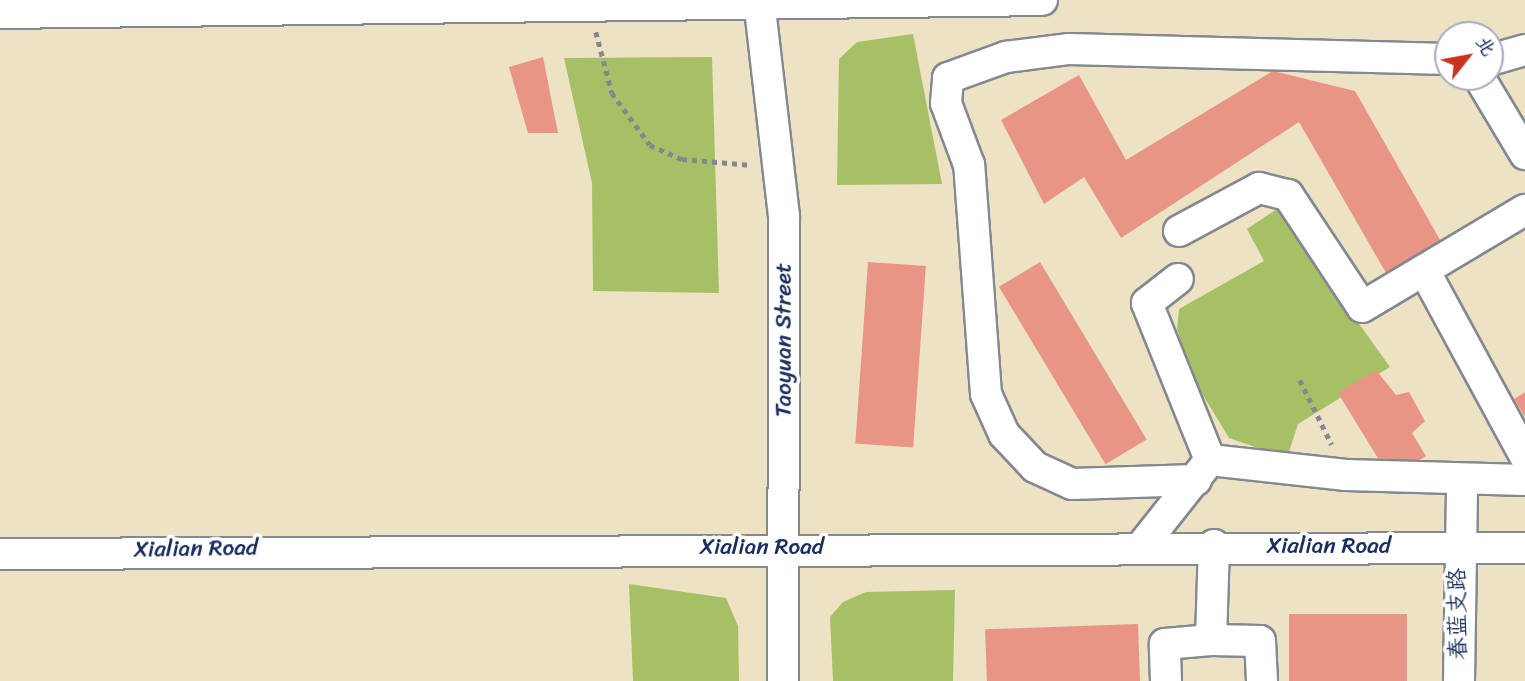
<!DOCTYPE html>
<html>
<head>
<meta charset="utf-8">
<style>
	body { margin:0 }
	#map { position:relative; width:1525px; height:681px; overflow:hidden; background:#ede2c3; font-family:Sriracha,"LXGW WenKai TC",sans-serif }
	div>[style] { position:absolute }
	.green>* { inset:0; background:#a7c066 }
	.building>* { inset:0; background:#e99585; transform-origin:0 0 }
	.path>* { height:4.5px; margin-top:-2.25px; transform-origin:0; background:repeating-linear-gradient(90deg,#848890 0 5px,transparent 0 10px) }
	.roads { filter:drop-shadow(2px 0 #848890) drop-shadow(-2px 0 #848890) drop-shadow(0 2px #848890) drop-shadow(0 -2px #848890) }
	.minor>* { height:30px; margin:-15px; padding:0 15px; transform-origin:15px; border-radius:15px; background:#fff }
	span { translate:-50% -50%; white-space:nowrap; text-align:center; line-height:1.15; -webkit-text-stroke:7px #fff; paint-order:stroke }
	.street-label { font-size:23px; color:#1b2f5e }
	.north { position:absolute; left:1434px; top:21px; width:70px; height:70px; box-sizing:border-box; background:#fff; border:2px solid #a4acbf; border-radius:50%; rotate:59deg; font-size:19px; font-weight:700; line-height:28px; text-align:center; color:#1b2f5e }
	.north::after { content:''; display:block; margin:auto; width:24px; height:32px; background:#c8321e; clip-path:polygon(50% 0,100% 100%,50% 72%,0 100%) }
</style>
</head>
<body>
<div id="map">
	<div class="green">
		<div style="clip-path:polygon(913px 34px,942px 184px,837px 185px,839px 59px,857px 42px)"></div>
		<div style="clip-path:polygon(712px 57px,719px 293px,593px 291px,592px 183px,564px 58px)"></div>
		<div style="clip-path:polygon(1277px 209px,1390px 367px,1298px 424px,1287px 458px,1229px 438px,1192px 377px,1177px 329px,1179px 309px,1264px 261px,1247px 229px)"></div>
		<div style="clip-path:polygon(629px 584px,726px 598px,738px 626px,739px 681px,633px 681px)"></div>
		<div style="clip-path:polygon(955px 590px,953px 681px,833px 681px,830px 617px,843px 602px,866px 592px)"></div>
	</div>
	<div class="building">
		<div style="clip-path:polygon(543px 57px,558px 133px,528px 133px,509px 67px)"></div>
		<div style="clip-path:polygon(1273px 71px,1355px 91px,1451px 259px,1397px 292px,1299px 122px,1121px 238px,1084px 177px,1044px 204px,1001px 120px,1079px 75px,1126px 160px)"></div>
		<div style="left:868px;top:262px;width:58px;height:182px;rotate:4deg"></div>
		<div style="left:1040px;top:262px;width:207px;height:48px;rotate:59deg"></div>
		<div style="clip-path:polygon(1376px 370px,1396px 395px,1409px 392px,1425px 421px,1412px 433px,1426px 456px,1390px 478px,1338px 393px)"></div>
		<div style="clip-path:polygon(1525px 392px,1525px 417px,1514px 399px)"></div>
		<div style="left:1289px;top:614px;width:118px;height:67px"></div>
		<div style="left:1138px;top:624px;width:57px;height:153px;rotate:88deg"></div>
	</div>
	<div class="path">
		<div style="left:596px;top:32px;width:63px;rotate:75.3deg"></div>
		<div style="left:612px;top:93px;width:64px;rotate:53.8deg"></div>
		<div style="left:650px;top:145px;width:35px;rotate:24deg"></div>
		<div style="left:682px;top:159px;width:70px;rotate:4.9deg"></div>
		<div style="left:1300px;top:380px;width:72px;rotate:63.8deg"></div>
	</div>
	<div class="roads">
		<div class="minor">
			<div style="left:759px;top:0;width:217px;rotate:83.4deg"></div>
			<div style="left:784px;top:216px;width:465px;rotate:90.1deg"></div>
			<div style="left:0;top:13px;width:1042px;rotate:-0.71deg"></div>
			<div style="left:1490px;top:60px;width:36px;rotate:-16deg"></div>
			<div style="left:1479px;top:77px;width:90px;rotate:59.1deg"></div>
			<div style="left:1179px;top:231px;width:91px;rotate:-28.3deg"></div>
			<div style="left:1259px;top:188px;width:30px;rotate:14deg"></div>
			<div style="left:1288px;top:195px;width:134px;rotate:56.5deg"></div>
			<div style="left:1362px;top:307px;width:190px;rotate:-30.8deg"></div>
			<div style="left:1424px;top:270px;width:212px;rotate:61.5deg"></div>
			<div style="left:1210px;top:460px;width:137px;rotate:6.3deg"></div>
			<div style="left:1346px;top:475px;width:179px;rotate:1.6deg"></div>
			<div style="left:1196px;top:480px;width:124px;rotate:178.2deg"></div>
			<div style="left:1072px;top:484px;width:41px;rotate:-155.3deg"></div>
			<div style="left:1035px;top:467px;width:45px;rotate:-133.2deg"></div>
			<div style="left:1004px;top:434px;width:44px;rotate:-114.2deg"></div>
			<div style="left:986px;top:394px;width:230px;rotate:-94.2deg"></div>
			<div style="left:969px;top:165px;width:66px;rotate:-110.4deg"></div>
			<div style="left:946px;top:103px;width:25px;rotate:-85deg"></div>
			<div style="left:948px;top:78px;width:62px;rotate:-19.9deg"></div>
			<div style="left:1006px;top:57px;width:64px;rotate:-7.2deg"></div>
			<div style="left:1069px;top:49px;width:379px;rotate:1.5deg"></div>
			<div style="left:1141px;top:547px;width:111px;rotate:-51.6deg"></div>
			<div style="left:1210px;top:460px;width:169px;rotate:-111.9deg"></div>
			<div style="left:1147px;top:303px;width:39px;rotate:-38deg"></div>
			<div style="left:0;top:554px;width:1525px;rotate:-0.23deg"></div>
			<div style="left:1211px;top:640px;width:95px;rotate:-88.2deg"></div>
			<div style="left:1166px;top:681px;width:37px;rotate:-92deg"></div>
			<div style="left:1165px;top:644px;width:46px;rotate:-5deg"></div>
			<div style="left:1211px;top:640px;width:49px;rotate:1.2deg"></div>
			<div style="left:1260px;top:641px;width:40px;rotate:87.1deg"></div>
			<div style="left:1459px;top:681px;width:201px;rotate:-89.1deg"></div>
		</div>
	</div>
	<div class="street-label">
		<span style="left:784px;top:340px;rotate:-90deg">Taoyuan Street</span>
		<span style="left:1329px;top:546px">Xialian Road</span>
		<span style="left:762px;top:547px">Xialian Road</span>
		<span style="left:196px;top:549px;rotate:-1deg">Xialian Road</span>
		<span style="left:1458px;top:614px;rotate:-91deg">春蓝支路</span>
	</div>
	<div class="north">北</div>
</div>
</body>
</html>
